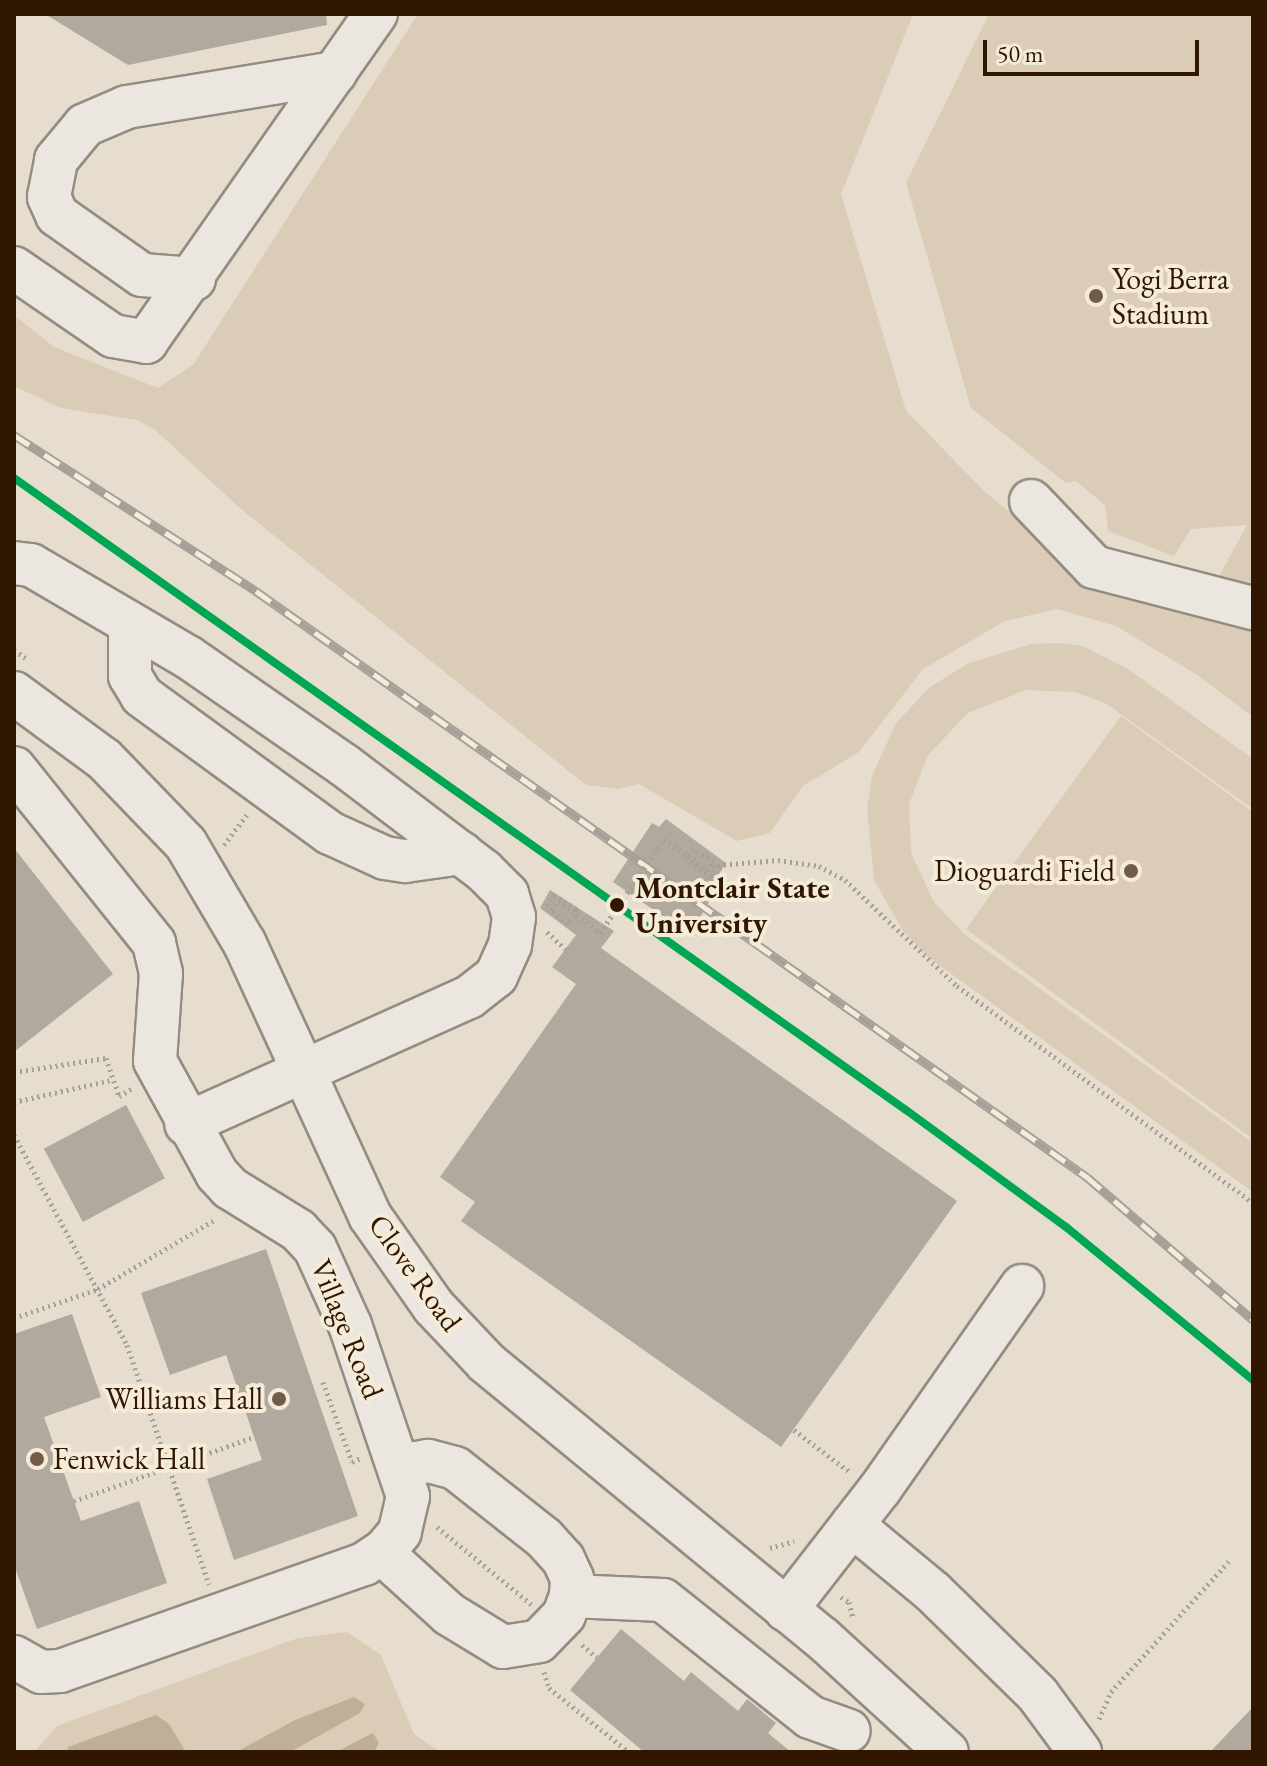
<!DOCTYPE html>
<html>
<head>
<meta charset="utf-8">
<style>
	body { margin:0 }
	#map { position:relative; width:1267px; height:1766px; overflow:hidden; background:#e6ddce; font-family:"EB Garamond",serif }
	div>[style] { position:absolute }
	.green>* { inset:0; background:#daccb6 }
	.water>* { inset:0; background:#c0af98 }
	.building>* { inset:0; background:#b1a99d; transform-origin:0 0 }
	.path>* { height:5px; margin-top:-2.5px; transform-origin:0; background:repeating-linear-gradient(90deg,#a6a098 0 2px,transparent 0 6px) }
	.roads { filter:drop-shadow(2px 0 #948c80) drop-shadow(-2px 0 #948c80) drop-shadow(0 2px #948c80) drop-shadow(0 -2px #948c80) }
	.minor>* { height:42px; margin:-21px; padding:0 21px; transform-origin:21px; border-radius:21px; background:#ebe6df }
	.rail>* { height:9px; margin-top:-4.5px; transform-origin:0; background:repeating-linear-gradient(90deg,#f5ebd9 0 18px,#a6a098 0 36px); box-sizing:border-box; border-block:2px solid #a6a098 }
	.path-bridge>* { height:5px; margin-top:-2.5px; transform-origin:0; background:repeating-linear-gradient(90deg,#a6a098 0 2px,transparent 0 6px) }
	.rail-1>* { height:8px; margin:-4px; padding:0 4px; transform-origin:4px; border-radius:4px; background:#00a651 }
	.dots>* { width:22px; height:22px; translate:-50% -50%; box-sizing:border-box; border:4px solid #f5ebd9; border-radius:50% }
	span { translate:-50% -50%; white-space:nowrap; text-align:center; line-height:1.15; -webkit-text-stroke:8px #f5ebd9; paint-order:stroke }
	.poi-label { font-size:30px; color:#311600 }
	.left { translate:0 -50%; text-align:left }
	.right { translate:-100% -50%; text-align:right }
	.stop-label { font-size:30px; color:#311600; font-weight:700 }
	.street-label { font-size:30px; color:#311600 }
	.frame { position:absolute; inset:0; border:16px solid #311600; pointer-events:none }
	.scale { position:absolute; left:983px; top:40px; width:216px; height:36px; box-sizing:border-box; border:4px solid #311600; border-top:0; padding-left:10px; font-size:24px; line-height:28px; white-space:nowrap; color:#311600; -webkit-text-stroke:6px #f5ebd9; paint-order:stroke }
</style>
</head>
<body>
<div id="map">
	<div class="green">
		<div style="clip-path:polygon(418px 14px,913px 14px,841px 194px,906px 411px,985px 492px,1093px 580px,1171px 611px,1210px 593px,1247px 525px,1191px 529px,1174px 556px,1108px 531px,1105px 505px,1076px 481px,1066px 483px,971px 408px,906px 183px,989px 14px,1253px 14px,1253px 717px,1199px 676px,1116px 626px,1057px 609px,1005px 621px,923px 669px,859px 752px,803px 786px,770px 833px,737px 841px,639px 784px,618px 789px,586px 785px,241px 509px,154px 429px,137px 420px,61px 408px,14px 386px,14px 315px,54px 347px,158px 388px,193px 365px)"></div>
		<div style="clip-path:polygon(1058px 643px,1083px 646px,1128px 669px,1253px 759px,1253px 809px,1107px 704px,1075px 692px,1026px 690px,968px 713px,928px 755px,909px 804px,911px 853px,934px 902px,964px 934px,1253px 1143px,1253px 1192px,924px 954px,902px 929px,874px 880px,867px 808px,872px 776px,896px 723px,930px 687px,969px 663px,1032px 644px)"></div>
		<div style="clip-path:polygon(1121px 716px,1253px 812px,1253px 1139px,966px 929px)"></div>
		<div style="clip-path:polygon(347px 1632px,381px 1655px,414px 1734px,440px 1752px,34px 1752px,57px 1726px,298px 1638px)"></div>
	</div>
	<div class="water">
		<div style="clip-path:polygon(354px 1697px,365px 1704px,360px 1713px,290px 1752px,236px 1752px,295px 1720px)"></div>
		<div style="clip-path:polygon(156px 1715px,169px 1724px,186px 1752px,67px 1752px,68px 1747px)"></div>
		<div style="clip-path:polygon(373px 1733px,379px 1743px,374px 1752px,336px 1752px)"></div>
	</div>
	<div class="building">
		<div style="clip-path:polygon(45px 14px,326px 14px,327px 25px,128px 65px)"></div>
		<div style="clip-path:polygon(666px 819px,726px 863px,719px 874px,724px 876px,690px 935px,613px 882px,652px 823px,659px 827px)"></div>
		<div style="clip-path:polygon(14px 848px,113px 974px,14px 1052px)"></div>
		<div style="clip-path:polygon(550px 890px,614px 931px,601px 948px,957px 1201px,781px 1447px,461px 1221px,475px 1202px,440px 1177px,576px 984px,552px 967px,576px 935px,540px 908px)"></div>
		<div style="left:126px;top:1105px;width:83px;height:93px;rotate:62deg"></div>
		<div style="clip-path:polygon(266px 1249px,358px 1516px,234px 1560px,207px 1479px,262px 1460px,226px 1355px,170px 1375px,141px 1293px)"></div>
		<div style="clip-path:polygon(72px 1314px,101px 1397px,44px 1417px,81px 1521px,139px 1501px,167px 1583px,37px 1629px,14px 1565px,14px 1334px)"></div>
		<div style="clip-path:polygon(621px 1629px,684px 1681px,691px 1672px,738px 1711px,747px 1699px,776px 1723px,768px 1733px,791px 1752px,644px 1752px,570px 1690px)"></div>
		<div style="clip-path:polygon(1253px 1707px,1253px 1752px,1210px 1752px)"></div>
	</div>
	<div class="path">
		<div style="left:14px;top:650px;width:14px;rotate:34deg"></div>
		<div style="left:224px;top:845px;width:38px;rotate:-53deg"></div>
		<div style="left:693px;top:859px;width:19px;rotate:39deg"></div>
		<div style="left:708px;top:871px;width:12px;rotate:-59deg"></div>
		<div style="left:714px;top:861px;width:23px;rotate:-149deg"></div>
		<div style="left:694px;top:849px;width:13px;rotate:135deg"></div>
		<div style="left:685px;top:858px;width:32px;rotate:36deg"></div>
		<div style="left:711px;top:877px;width:14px;rotate:-60deg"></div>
		<div style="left:718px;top:865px;width:60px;rotate:-4.8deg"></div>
		<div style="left:778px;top:860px;width:41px;rotate:8.3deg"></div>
		<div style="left:819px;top:866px;width:30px;rotate:28deg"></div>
		<div style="left:845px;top:880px;width:154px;rotate:43.4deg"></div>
		<div style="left:957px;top:986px;width:367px;rotate:36.2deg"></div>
		<div style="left:547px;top:906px;width:13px;rotate:-58deg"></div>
		<div style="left:554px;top:895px;width:28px;rotate:32deg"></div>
		<div style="left:578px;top:910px;width:17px;rotate:126deg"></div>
		<div style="left:568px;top:924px;width:22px;rotate:-141deg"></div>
		<div style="left:551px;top:910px;width:11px;rotate:-49deg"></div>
		<div style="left:558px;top:902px;width:17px;rotate:33deg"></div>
		<div style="left:547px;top:932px;width:25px;rotate:43deg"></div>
		<div style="left:14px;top:1072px;width:93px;rotate:-8.7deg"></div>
		<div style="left:106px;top:1058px;width:40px;rotate:71.1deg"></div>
		<div style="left:119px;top:1096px;width:14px;rotate:-30deg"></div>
		<div style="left:14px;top:1102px;width:99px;rotate:-12.8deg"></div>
		<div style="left:14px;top:1135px;width:238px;rotate:61.7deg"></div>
		<div style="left:127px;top:1345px;width:253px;rotate:71.1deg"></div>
		<div style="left:14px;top:1318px;width:89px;rotate:-19deg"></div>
		<div style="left:98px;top:1289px;width:137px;rotate:-30.7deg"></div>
		<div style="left:323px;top:1382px;width:85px;rotate:70.1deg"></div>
		<div style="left:352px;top:1462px;width:10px;rotate:-24deg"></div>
		<div style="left:794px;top:1430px;width:71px;rotate:37deg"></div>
		<div style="left:74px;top:1501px;width:191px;rotate:-19.6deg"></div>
		<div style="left:437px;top:1527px;width:122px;rotate:39.3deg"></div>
		<div style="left:770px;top:1548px;width:25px;rotate:-16deg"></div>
		<div style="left:841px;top:1597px;width:9px;rotate:32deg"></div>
		<div style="left:849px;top:1602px;width:16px;rotate:76deg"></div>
		<div style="left:582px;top:1645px;width:19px;rotate:39deg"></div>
		<div style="left:544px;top:1672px;width:17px;rotate:73deg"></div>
		<div style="left:549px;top:1688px;width:102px;rotate:38.7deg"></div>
		<div style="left:1099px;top:1719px;width:30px;rotate:-66deg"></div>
		<div style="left:1111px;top:1692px;width:176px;rotate:-48deg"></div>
	</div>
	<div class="roads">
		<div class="minor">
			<div style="left:14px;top:268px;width:120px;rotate:34.5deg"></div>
			<div style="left:113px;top:336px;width:34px;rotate:10deg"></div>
			<div style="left:146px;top:342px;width:401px;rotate:-55deg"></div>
			<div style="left:194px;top:279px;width:52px;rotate:-175.6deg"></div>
			<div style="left:142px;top:275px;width:104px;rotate:-144.8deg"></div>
			<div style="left:57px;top:215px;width:20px;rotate:-114deg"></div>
			<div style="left:49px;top:197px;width:38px;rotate:-79deg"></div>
			<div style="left:56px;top:160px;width:45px;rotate:-50.4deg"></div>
			<div style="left:85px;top:125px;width:46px;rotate:-23.2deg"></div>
			<div style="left:127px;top:107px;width:211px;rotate:-9.3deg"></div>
			<div style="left:1031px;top:501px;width:91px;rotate:46.3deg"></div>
			<div style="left:1094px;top:567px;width:164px;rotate:14.5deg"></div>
			<div style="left:14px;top:563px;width:17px;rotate:7deg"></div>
			<div style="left:31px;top:565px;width:182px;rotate:30.4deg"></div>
			<div style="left:188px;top:657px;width:190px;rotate:34.7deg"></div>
			<div style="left:344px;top:765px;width:176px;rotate:37.1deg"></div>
			<div style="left:484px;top:871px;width:33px;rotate:45deg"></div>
			<div style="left:507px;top:894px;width:24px;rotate:73deg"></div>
			<div style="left:514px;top:917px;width:28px;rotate:98deg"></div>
			<div style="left:510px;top:945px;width:34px;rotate:114deg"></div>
			<div style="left:496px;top:976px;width:34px;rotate:142deg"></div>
			<div style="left:469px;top:997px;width:310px;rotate:155.8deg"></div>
			<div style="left:130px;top:627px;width:49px;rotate:90deg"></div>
			<div style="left:130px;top:676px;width:23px;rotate:59deg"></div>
			<div style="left:142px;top:696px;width:233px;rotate:36.1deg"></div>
			<div style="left:330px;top:833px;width:60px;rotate:24.4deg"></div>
			<div style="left:385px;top:858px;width:20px;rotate:9deg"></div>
			<div style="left:405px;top:861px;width:57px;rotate:-8.1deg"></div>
			<div style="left:14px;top:693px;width:112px;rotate:36.3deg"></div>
			<div style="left:104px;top:759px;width:118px;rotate:46deg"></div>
			<div style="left:186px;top:844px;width:116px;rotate:59.5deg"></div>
			<div style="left:245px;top:944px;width:299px;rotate:65.3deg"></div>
			<div style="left:370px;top:1216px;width:111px;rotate:54.9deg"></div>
			<div style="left:434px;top:1307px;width:77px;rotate:46.6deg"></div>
			<div style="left:487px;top:1363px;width:433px;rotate:39.4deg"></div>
			<div style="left:822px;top:1638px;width:169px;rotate:42.4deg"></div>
			<div style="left:14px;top:768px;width:224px;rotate:51.3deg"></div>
			<div style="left:154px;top:943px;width:31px;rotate:77deg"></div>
			<div style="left:161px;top:973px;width:88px;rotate:93.9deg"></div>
			<div style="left:155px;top:1061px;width:129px;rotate:61.2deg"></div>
			<div style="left:217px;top:1174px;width:19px;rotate:47deg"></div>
			<div style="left:230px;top:1188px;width:80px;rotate:31.7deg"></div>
			<div style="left:298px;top:1230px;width:25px;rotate:47deg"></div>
			<div style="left:315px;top:1248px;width:85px;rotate:65.6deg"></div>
			<div style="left:350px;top:1325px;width:181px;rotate:71.3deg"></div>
			<div style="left:408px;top:1496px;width:37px;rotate:103deg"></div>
			<div style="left:400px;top:1532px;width:23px;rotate:130deg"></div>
			<div style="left:385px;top:1550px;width:25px;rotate:146deg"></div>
			<div style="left:364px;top:1564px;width:322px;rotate:160.6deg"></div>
			<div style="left:60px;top:1671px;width:19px;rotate:177deg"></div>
			<div style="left:41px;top:1672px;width:31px;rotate:-151deg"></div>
			<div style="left:852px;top:1525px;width:105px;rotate:39.6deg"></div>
			<div style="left:933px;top:1592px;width:147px;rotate:44.4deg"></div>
			<div style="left:1038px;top:1695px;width:71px;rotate:53.6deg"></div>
			<div style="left:382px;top:1553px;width:91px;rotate:42.3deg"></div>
			<div style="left:449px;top:1614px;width:63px;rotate:31.4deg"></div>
			<div style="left:503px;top:1647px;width:36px;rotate:-9deg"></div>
			<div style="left:539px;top:1641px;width:36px;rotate:-46deg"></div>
			<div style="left:564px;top:1615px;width:20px;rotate:-70deg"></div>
			<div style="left:571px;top:1596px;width:18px;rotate:-87deg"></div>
			<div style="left:572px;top:1578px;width:21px;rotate:-115deg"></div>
			<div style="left:563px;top:1559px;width:28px;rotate:-132deg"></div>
			<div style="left:544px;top:1538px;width:113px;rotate:-141.8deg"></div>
			<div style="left:455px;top:1468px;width:28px;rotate:-165deg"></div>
			<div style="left:428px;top:1461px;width:29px;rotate:170deg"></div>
			<div style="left:571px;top:1596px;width:92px;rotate:2.5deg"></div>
			<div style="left:663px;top:1600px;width:188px;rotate:38.5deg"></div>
			<div style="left:810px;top:1717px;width:41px;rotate:19.7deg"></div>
			<div style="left:786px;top:1610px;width:153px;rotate:-52.2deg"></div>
			<div style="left:880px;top:1489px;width:248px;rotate:-55deg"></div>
		</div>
	</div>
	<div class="rail">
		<div style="left:14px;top:435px;width:288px;rotate:32.8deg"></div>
		<div style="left:256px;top:591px;width:1017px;rotate:35.19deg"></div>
		<div style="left:1087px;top:1177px;width:219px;rotate:40.7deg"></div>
	</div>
	<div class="path-bridge">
		<div style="left:572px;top:911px;width:36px;rotate:38deg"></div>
		<div style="left:600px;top:933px;width:114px;rotate:-55.8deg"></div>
		<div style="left:664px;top:839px;width:35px;rotate:35deg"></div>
	</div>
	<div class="rail-1">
		<div style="left:14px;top:478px;width:1093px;rotate:35.32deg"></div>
		<div style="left:906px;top:1110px;width:198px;rotate:36.2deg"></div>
		<div style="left:1066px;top:1227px;width:242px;rotate:39.3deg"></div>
	</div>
	<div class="dots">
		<div style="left:1096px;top:296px;background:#705c48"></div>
		<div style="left:1131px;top:871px;background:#705c48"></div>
		<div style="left:617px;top:905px;background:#311600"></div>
		<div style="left:279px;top:1399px;background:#705c48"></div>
		<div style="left:37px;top:1459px;background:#705c48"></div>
	</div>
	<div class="poi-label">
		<span class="left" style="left:1112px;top:296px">Yogi Berra<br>Stadium</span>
		<span class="right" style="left:1115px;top:871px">Dioguardi Field</span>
		<span class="right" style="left:263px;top:1399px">Williams Hall</span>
		<span class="left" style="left:53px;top:1459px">Fenwick Hall</span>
	</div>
	<div class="stop-label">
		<span class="left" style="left:635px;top:905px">Montclair State<br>University</span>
	</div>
	<div class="street-label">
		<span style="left:415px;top:1273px;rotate:54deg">Clove Road</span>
		<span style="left:347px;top:1329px;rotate:68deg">Village Road</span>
	</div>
	<div class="frame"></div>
	<div class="scale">50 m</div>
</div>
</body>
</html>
